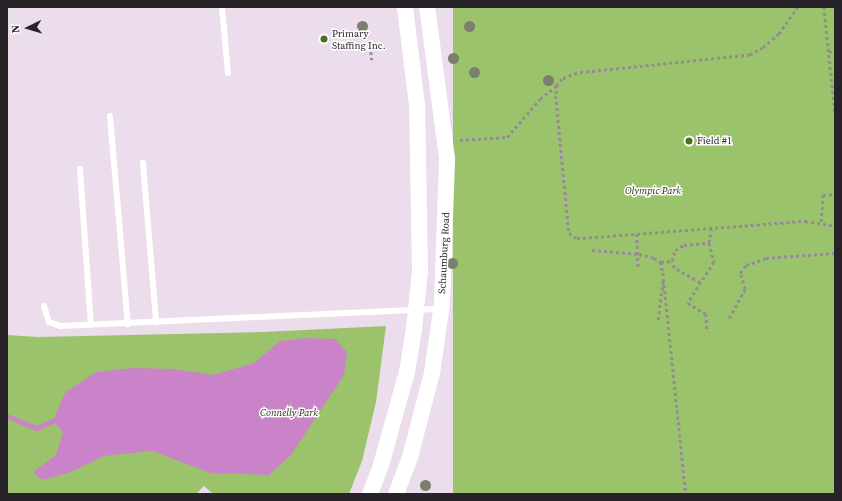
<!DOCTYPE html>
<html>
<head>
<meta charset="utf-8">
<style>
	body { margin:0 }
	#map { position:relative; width:842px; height:501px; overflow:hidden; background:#ebddeb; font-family:"Source Serif 4",serif }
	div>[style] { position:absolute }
	.green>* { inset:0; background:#9bc36b; transform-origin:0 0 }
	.water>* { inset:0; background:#ca83c9 }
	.stream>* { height:4.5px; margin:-2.25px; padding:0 2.25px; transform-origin:2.25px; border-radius:2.25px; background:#ca83c9 }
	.path>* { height:2.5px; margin-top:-1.25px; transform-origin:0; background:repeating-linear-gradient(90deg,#958b95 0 3px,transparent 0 6px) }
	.service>* { height:6px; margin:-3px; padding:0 3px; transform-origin:3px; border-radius:3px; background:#fff }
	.tertiary>* { height:16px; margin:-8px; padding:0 8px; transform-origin:8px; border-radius:8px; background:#fff }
	.trees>* { width:11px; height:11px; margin:-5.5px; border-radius:50%; background:#7c7e70 }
	.dots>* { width:11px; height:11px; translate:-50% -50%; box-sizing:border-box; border:2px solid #fff; border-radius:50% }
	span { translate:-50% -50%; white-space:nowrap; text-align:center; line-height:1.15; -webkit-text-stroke:3px #fff; paint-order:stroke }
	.poi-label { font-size:10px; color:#282328 }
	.left { translate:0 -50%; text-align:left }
	.park-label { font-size:10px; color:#21310c; font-style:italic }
	.street-label { font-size:10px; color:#282328 }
	.frame { position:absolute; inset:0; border:8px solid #282328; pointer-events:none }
	.north { position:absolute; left:8px; top:8px; width:40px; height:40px; -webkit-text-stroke:3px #fff; paint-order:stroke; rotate:265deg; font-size:11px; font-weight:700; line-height:16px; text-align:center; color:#282328 }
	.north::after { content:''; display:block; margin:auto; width:14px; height:18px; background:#282328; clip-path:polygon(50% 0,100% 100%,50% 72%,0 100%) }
</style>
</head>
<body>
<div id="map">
	<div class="green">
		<div style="left:453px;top:7px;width:382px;height:489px"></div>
		<div style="clip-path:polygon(386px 326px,376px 402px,362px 461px,349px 494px,213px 494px,204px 486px,196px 494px,7px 494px,7px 335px,38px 337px,263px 332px)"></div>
	</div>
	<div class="water">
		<div style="clip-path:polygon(306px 338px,335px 339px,347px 352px,344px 375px,291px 455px,269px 475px,211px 473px,152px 451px,104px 456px,71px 472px,42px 480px,33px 472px,56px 455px,63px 432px,53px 421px,65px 393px,96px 372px,133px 368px,173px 369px,213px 375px,254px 363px,280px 341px)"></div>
	</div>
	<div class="stream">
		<div style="left:7px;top:416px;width:32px;rotate:22deg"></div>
		<div style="left:37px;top:428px;width:17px;rotate:-24deg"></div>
	</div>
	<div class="path">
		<div style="left:798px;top:7px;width:33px;rotate:125deg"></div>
		<div style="left:779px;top:34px;width:21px;rotate:139deg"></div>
		<div style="left:763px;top:48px;width:15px;rotate:152deg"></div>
		<div style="left:750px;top:55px;width:174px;rotate:174.1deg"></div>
		<div style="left:577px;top:73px;width:16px;rotate:158deg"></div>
		<div style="left:562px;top:79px;width:8px;rotate:130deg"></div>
		<div style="left:557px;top:85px;width:11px;rotate:95deg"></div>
		<div style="left:556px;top:96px;width:138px;rotate:84.6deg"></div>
		<div style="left:569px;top:233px;width:9px;rotate:32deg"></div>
		<div style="left:577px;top:238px;width:18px;rotate:-3deg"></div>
		<div style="left:595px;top:237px;width:211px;rotate:-4.4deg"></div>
		<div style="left:805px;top:221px;width:30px;rotate:9deg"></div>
		<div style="left:824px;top:7px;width:105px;rotate:84deg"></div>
		<div style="left:371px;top:52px;width:8px;rotate:83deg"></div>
		<div style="left:829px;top:52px;width:6px"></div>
		<div style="left:460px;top:140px;width:47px;rotate:-3.7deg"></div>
		<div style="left:507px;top:137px;width:50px;rotate:-49deg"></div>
		<div style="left:540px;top:99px;width:22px;rotate:-39deg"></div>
		<div style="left:821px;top:222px;width:27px;rotate:-86deg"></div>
		<div style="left:823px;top:195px;width:12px;rotate:-5deg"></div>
		<div style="left:637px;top:234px;width:33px;rotate:88deg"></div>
		<div style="left:709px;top:243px;width:15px;rotate:-82deg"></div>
		<div style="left:592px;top:250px;width:47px;rotate:4.9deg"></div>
		<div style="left:639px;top:254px;width:16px;rotate:15deg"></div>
		<div style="left:654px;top:258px;width:8px;rotate:30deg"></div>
		<div style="left:661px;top:262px;width:12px;rotate:81deg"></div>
		<div style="left:661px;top:262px;width:11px;rotate:-5deg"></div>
		<div style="left:663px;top:273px;width:222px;rotate:84.1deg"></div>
		<div style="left:700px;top:283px;width:30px;rotate:-150deg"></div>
		<div style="left:674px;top:268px;width:7px;rotate:-106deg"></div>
		<div style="left:672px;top:261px;width:11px;rotate:-75deg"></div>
		<div style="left:675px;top:250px;width:10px;rotate:-29deg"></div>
		<div style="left:684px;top:245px;width:25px;rotate:-5deg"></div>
		<div style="left:709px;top:243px;width:20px;rotate:75deg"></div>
		<div style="left:714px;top:262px;width:49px;rotate:122.4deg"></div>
		<div style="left:688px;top:303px;width:21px;rotate:31deg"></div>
		<div style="left:706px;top:314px;width:16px;rotate:86deg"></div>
		<div style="left:729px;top:318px;width:33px;rotate:-61deg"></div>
		<div style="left:745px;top:289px;width:17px;rotate:-107deg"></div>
		<div style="left:740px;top:273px;width:10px;rotate:-53deg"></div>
		<div style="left:746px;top:265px;width:21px;rotate:-19deg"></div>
		<div style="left:766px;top:258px;width:69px;rotate:-4.1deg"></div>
		<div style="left:658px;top:320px;width:41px;rotate:-83deg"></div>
	</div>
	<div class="service">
		<div style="left:222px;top:7px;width:66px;rotate:84.8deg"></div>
		<div style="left:110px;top:116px;width:209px;rotate:85.1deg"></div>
		<div style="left:143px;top:163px;width:160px;rotate:85.3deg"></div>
		<div style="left:80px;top:169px;width:156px;rotate:86deg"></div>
		<div style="left:44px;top:306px;width:17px;rotate:73deg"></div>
		<div style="left:49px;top:322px;width:12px;rotate:20deg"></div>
		<div style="left:60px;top:326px;width:380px;rotate:-2.6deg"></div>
	</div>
	<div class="tertiary">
		<div style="left:370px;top:494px;width:31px;rotate:-69deg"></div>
		<div style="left:381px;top:465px;width:97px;rotate:-74.4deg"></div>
		<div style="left:407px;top:372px;width:44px;rotate:-80.8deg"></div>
		<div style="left:414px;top:329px;width:58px;rotate:-84.1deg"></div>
		<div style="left:420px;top:271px;width:166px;rotate:-91deg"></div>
		<div style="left:417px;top:105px;width:99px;rotate:-97deg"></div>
		<div style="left:396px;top:494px;width:40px;rotate:-69deg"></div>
		<div style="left:410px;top:457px;width:87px;rotate:-75.3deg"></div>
		<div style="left:432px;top:373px;width:70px;rotate:-81.8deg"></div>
		<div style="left:442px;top:304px;width:146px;rotate:-88deg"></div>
		<div style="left:447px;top:158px;width:152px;rotate:-97.5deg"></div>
	</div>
	<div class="trees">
		<div style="left:362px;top:26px"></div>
		<div style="left:469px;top:26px"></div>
		<div style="left:453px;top:58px"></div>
		<div style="left:474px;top:72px"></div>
		<div style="left:548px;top:80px"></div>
		<div style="left:452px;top:263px"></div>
		<div style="left:425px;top:485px"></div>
	</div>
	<div class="dots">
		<div style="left:324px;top:39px;background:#4f6e23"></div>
		<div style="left:689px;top:141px;background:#4f6e23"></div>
	</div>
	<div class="poi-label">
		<span class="left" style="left:332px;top:39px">Primary<br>Staffing Inc.</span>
		<span class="left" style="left:697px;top:141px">Field #1</span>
	</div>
	<div class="park-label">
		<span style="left:653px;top:191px">Olympic Park</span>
		<span style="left:289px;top:413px">Connelly Park</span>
	</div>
	<div class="street-label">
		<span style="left:444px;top:253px;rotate:-87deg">Schaumburg Road</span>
	</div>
	<div class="frame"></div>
	<div class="north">N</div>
</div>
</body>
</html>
